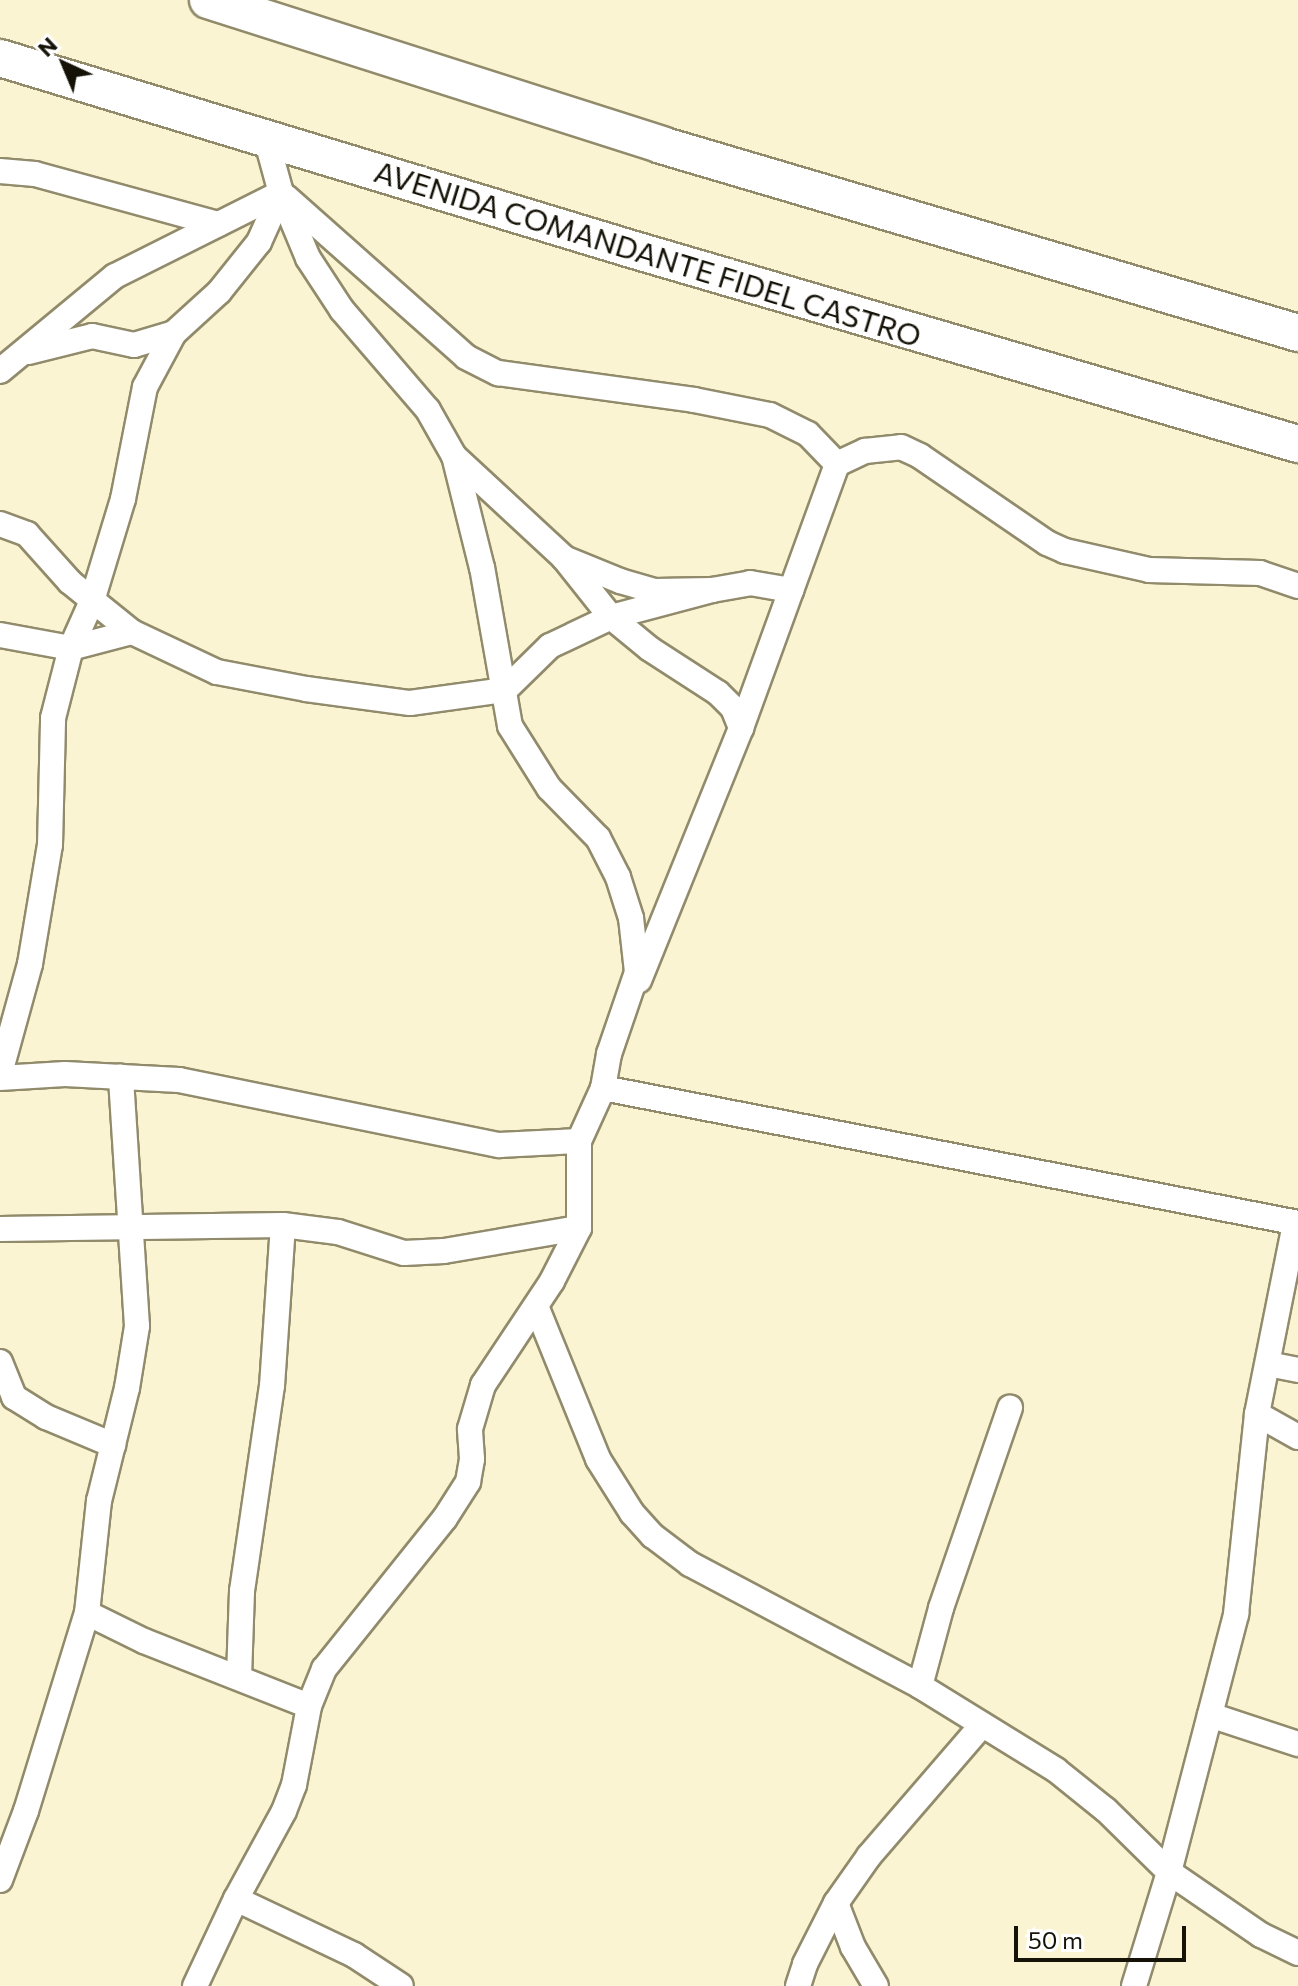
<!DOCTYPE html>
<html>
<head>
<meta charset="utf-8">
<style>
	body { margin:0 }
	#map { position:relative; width:1298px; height:1986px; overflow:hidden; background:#faf4d2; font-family:Commissioner,sans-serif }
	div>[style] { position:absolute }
	.roads { filter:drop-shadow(2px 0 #918b6c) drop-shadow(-2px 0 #918b6c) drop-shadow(0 2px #918b6c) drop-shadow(0 -2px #918b6c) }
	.minor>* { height:24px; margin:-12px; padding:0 12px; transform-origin:12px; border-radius:12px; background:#fff }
	.highway>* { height:36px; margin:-18px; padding:0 18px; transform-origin:18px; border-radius:18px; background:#fff }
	span { translate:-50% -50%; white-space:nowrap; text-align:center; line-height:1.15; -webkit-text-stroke:7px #fff; paint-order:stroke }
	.street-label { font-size:30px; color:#151207 }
	.north { position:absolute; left:24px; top:24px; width:80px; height:80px; -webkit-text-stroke:6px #fff; paint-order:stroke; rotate:316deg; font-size:22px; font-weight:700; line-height:32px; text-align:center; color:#151207 }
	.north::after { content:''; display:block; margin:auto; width:28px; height:36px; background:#151207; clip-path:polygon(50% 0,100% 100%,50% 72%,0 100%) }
	.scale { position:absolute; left:1014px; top:1926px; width:172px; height:36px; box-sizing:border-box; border:4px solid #151207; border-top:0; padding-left:10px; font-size:24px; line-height:28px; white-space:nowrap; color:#151207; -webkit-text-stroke:6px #fff; paint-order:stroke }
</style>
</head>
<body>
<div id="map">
	<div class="roads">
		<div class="minor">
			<div style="left:0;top:171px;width:35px;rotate:5deg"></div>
			<div style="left:35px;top:174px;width:190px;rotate:15.3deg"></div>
			<div style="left:286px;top:197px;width:241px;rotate:41.6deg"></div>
			<div style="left:466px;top:357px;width:36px;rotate:27deg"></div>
			<div style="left:498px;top:373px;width:198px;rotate:7.8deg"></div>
			<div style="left:694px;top:400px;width:77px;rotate:11.2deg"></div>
			<div style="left:770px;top:415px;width:42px;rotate:26.6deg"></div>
			<div style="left:808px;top:434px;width:42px;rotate:46deg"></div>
			<div style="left:28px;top:352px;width:66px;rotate:-14deg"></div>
			<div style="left:92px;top:336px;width:43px;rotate:12.1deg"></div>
			<div style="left:134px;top:345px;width:42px;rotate:-16.7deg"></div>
			<div style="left:0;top:371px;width:149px;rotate:-39.6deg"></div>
			<div style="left:115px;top:276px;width:186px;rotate:-26.6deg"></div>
			<div style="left:454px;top:456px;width:150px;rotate:42.8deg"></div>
			<div style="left:564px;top:558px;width:61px;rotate:22.3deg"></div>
			<div style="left:620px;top:581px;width:36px;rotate:16deg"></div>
			<div style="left:655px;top:591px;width:57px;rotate:-1deg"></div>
			<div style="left:712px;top:590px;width:39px;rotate:-10deg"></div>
			<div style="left:750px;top:583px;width:42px;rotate:9.7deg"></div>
			<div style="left:0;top:524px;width:29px;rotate:20deg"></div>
			<div style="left:27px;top:534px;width:64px;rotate:48.1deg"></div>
			<div style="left:70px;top:582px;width:80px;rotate:38.9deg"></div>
			<div style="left:132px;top:632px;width:94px;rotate:25.2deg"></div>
			<div style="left:217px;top:672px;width:91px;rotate:10.8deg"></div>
			<div style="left:306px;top:689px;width:105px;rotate:7.7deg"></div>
			<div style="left:410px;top:703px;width:96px;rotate:-7.8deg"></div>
			<div style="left:505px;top:690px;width:63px;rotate:-44.4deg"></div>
			<div style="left:550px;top:646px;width:68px;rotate:-25.4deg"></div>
			<div style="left:611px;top:617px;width:105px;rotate:-15deg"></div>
			<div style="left:564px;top:558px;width:75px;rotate:51.5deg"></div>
			<div style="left:611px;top:617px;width:50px;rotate:39.4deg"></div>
			<div style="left:650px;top:649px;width:81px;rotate:32.9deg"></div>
			<div style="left:718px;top:693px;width:21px;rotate:45deg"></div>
			<div style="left:733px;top:708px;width:22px;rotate:68deg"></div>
			<div style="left:741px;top:728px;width:272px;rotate:112deg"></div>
			<div style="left:0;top:635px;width:72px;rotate:10.4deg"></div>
			<div style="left:71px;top:648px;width:63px;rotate:-14.7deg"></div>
			<div style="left:741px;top:728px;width:281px;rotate:-70deg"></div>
			<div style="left:837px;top:464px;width:31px;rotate:-25deg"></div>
			<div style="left:865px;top:451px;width:36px;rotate:-6deg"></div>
			<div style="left:901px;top:447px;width:21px;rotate:25deg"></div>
			<div style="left:920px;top:456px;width:154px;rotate:34.4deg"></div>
			<div style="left:1047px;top:543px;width:20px;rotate:24deg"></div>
			<div style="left:1065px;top:551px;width:86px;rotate:12.7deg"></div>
			<div style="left:1149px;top:570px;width:111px;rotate:1.5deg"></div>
			<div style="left:1260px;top:573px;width:40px;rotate:18.9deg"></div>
			<div style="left:0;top:1073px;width:113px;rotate:-74.6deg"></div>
			<div style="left:30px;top:964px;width:121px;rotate:-80.5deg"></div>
			<div style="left:50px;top:845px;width:127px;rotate:-88.6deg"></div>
			<div style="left:53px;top:718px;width:72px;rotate:-75.6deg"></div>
			<div style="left:71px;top:648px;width:51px;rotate:-65.9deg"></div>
			<div style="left:92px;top:601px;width:107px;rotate:-73.1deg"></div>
			<div style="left:123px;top:499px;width:114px;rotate:-78.9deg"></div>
			<div style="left:145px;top:387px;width:61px;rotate:-61.8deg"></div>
			<div style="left:174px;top:333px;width:61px;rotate:-42.3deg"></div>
			<div style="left:219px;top:292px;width:64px;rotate:-51.3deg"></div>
			<div style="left:259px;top:242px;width:54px;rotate:-65.8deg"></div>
			<div style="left:0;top:1078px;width:65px;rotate:-3.5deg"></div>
			<div style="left:65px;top:1074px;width:114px;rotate:3deg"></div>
			<div style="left:179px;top:1080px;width:327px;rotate:11.5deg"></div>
			<div style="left:499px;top:1145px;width:80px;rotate:-2.9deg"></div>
			<div style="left:603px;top:1088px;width:708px;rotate:10.99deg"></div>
			<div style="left:0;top:1229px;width:283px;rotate:-0.8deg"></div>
			<div style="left:283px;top:1225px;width:55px;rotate:7.3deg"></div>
			<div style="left:338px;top:1232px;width:69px;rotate:17.7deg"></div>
			<div style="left:404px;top:1253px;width:40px;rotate:-2.9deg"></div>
			<div style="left:444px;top:1251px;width:137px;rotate:-9.7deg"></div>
			<div style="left:536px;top:1306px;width:165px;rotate:67.9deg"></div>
			<div style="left:598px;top:1459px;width:64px;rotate:57.8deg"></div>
			<div style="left:632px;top:1513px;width:31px;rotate:48deg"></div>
			<div style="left:653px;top:1536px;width:46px;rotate:37.1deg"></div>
			<div style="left:690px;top:1564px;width:260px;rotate:27.9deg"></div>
			<div style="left:920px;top:1686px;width:160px;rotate:31.7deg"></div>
			<div style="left:1056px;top:1770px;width:64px;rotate:38.7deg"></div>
			<div style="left:1106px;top:1810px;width:88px;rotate:44.5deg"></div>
			<div style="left:1169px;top:1872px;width:112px;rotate:34.4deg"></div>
			<div style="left:1261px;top:1935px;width:41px;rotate:25.9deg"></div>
			<div style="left:0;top:1362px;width:38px;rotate:68deg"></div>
			<div style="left:14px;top:1397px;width:38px;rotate:32deg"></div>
			<div style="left:46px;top:1417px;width:73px;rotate:22.7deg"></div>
			<div style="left:1268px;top:1364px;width:31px;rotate:11deg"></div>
			<div style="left:1257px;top:1414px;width:47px;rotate:29.3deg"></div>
			<div style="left:87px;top:1613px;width:64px;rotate:26.2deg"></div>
			<div style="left:144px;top:1641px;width:177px;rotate:21.5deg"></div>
			<div style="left:239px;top:1677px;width:86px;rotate:-88deg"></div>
			<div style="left:242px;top:1591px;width:207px;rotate:-81.7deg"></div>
			<div style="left:272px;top:1386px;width:161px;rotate:-86.1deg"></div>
			<div style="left:920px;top:1686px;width:81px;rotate:-74.9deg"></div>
			<div style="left:941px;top:1608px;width:212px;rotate:-71deg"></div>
			<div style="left:1210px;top:1715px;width:93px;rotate:18.2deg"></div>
			<div style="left:0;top:1880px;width:74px;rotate:-69.4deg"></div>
			<div style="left:26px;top:1811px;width:207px;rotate:-72.9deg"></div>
			<div style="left:87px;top:1613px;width:113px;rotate:-83.9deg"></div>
			<div style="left:99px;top:1501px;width:116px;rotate:-76.1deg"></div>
			<div style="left:127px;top:1388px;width:63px;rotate:-80.8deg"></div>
			<div style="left:137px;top:1326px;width:250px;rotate:-93.7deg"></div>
			<div style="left:236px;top:1899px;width:131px;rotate:25.4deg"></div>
			<div style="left:354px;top:1955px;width:56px;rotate:33.4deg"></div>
			<div style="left:836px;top:1903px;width:47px;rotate:68.9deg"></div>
			<div style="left:853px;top:1947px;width:45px;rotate:59.5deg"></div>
			<div style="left:195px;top:1986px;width:96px;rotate:-64.8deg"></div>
			<div style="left:236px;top:1899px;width:100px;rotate:-61.4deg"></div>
			<div style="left:284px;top:1811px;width:28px;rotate:-69deg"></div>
			<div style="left:294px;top:1785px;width:80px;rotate:-79.2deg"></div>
			<div style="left:309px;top:1706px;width:40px;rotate:-68deg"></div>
			<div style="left:324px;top:1669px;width:193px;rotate:-51.3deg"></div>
			<div style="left:445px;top:1518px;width:43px;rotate:-57.4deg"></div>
			<div style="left:468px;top:1482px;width:23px;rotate:-80deg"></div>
			<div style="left:472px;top:1459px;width:30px;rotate:-94deg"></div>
			<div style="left:470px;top:1429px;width:46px;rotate:-73.5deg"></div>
			<div style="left:483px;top:1385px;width:125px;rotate:-56.4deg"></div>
			<div style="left:552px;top:1281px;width:59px;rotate:-63deg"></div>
			<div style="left:579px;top:1228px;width:87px;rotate:-90deg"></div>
			<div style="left:579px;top:1141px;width:58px;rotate:-65.6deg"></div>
			<div style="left:603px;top:1088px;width:35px;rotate:-80deg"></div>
			<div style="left:609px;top:1054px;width:87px;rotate:-71.1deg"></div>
			<div style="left:637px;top:972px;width:54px;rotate:-96.3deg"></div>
			<div style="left:631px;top:918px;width:43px;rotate:-107.6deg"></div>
			<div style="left:618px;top:877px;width:44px;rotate:-117.1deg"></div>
			<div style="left:598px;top:838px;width:70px;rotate:-134.4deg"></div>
			<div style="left:549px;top:788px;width:73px;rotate:-122.2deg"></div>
			<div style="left:510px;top:726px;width:160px;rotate:-100deg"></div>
			<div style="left:482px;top:568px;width:115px;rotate:-104deg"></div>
			<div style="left:454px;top:456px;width:53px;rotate:-119.5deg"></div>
			<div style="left:428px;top:410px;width:132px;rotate:-130.7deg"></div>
			<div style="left:342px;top:310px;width:62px;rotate:-123.2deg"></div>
			<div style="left:308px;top:258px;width:70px;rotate:-112.6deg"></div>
			<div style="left:281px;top:193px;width:57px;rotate:-105.3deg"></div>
			<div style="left:798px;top:1986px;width:23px;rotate:-72deg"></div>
			<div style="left:805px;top:1964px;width:68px;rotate:-63.1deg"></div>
			<div style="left:836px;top:1903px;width:57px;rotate:-54.9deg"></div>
			<div style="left:869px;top:1856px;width:173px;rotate:-49.2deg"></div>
			<div style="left:1134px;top:1986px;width:119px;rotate:-72.9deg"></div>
			<div style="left:1169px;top:1872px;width:267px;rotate:-75.4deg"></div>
			<div style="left:1236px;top:1614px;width:201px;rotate:-84deg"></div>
			<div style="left:1257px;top:1414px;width:195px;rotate:-78.7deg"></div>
		</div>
		<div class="highway">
			<div style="left:208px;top:0;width:476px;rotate:17.7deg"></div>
			<div style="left:661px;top:145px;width:664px;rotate:16.44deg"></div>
			<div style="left:0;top:58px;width:659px;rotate:16.84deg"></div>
			<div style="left:631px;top:249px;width:695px;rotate:16.3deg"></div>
		</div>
	</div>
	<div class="street-label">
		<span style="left:648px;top:253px;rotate:17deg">AVENIDA COMANDANTE FIDEL CASTRO</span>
	</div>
	<div class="north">N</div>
	<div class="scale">50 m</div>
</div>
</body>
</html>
